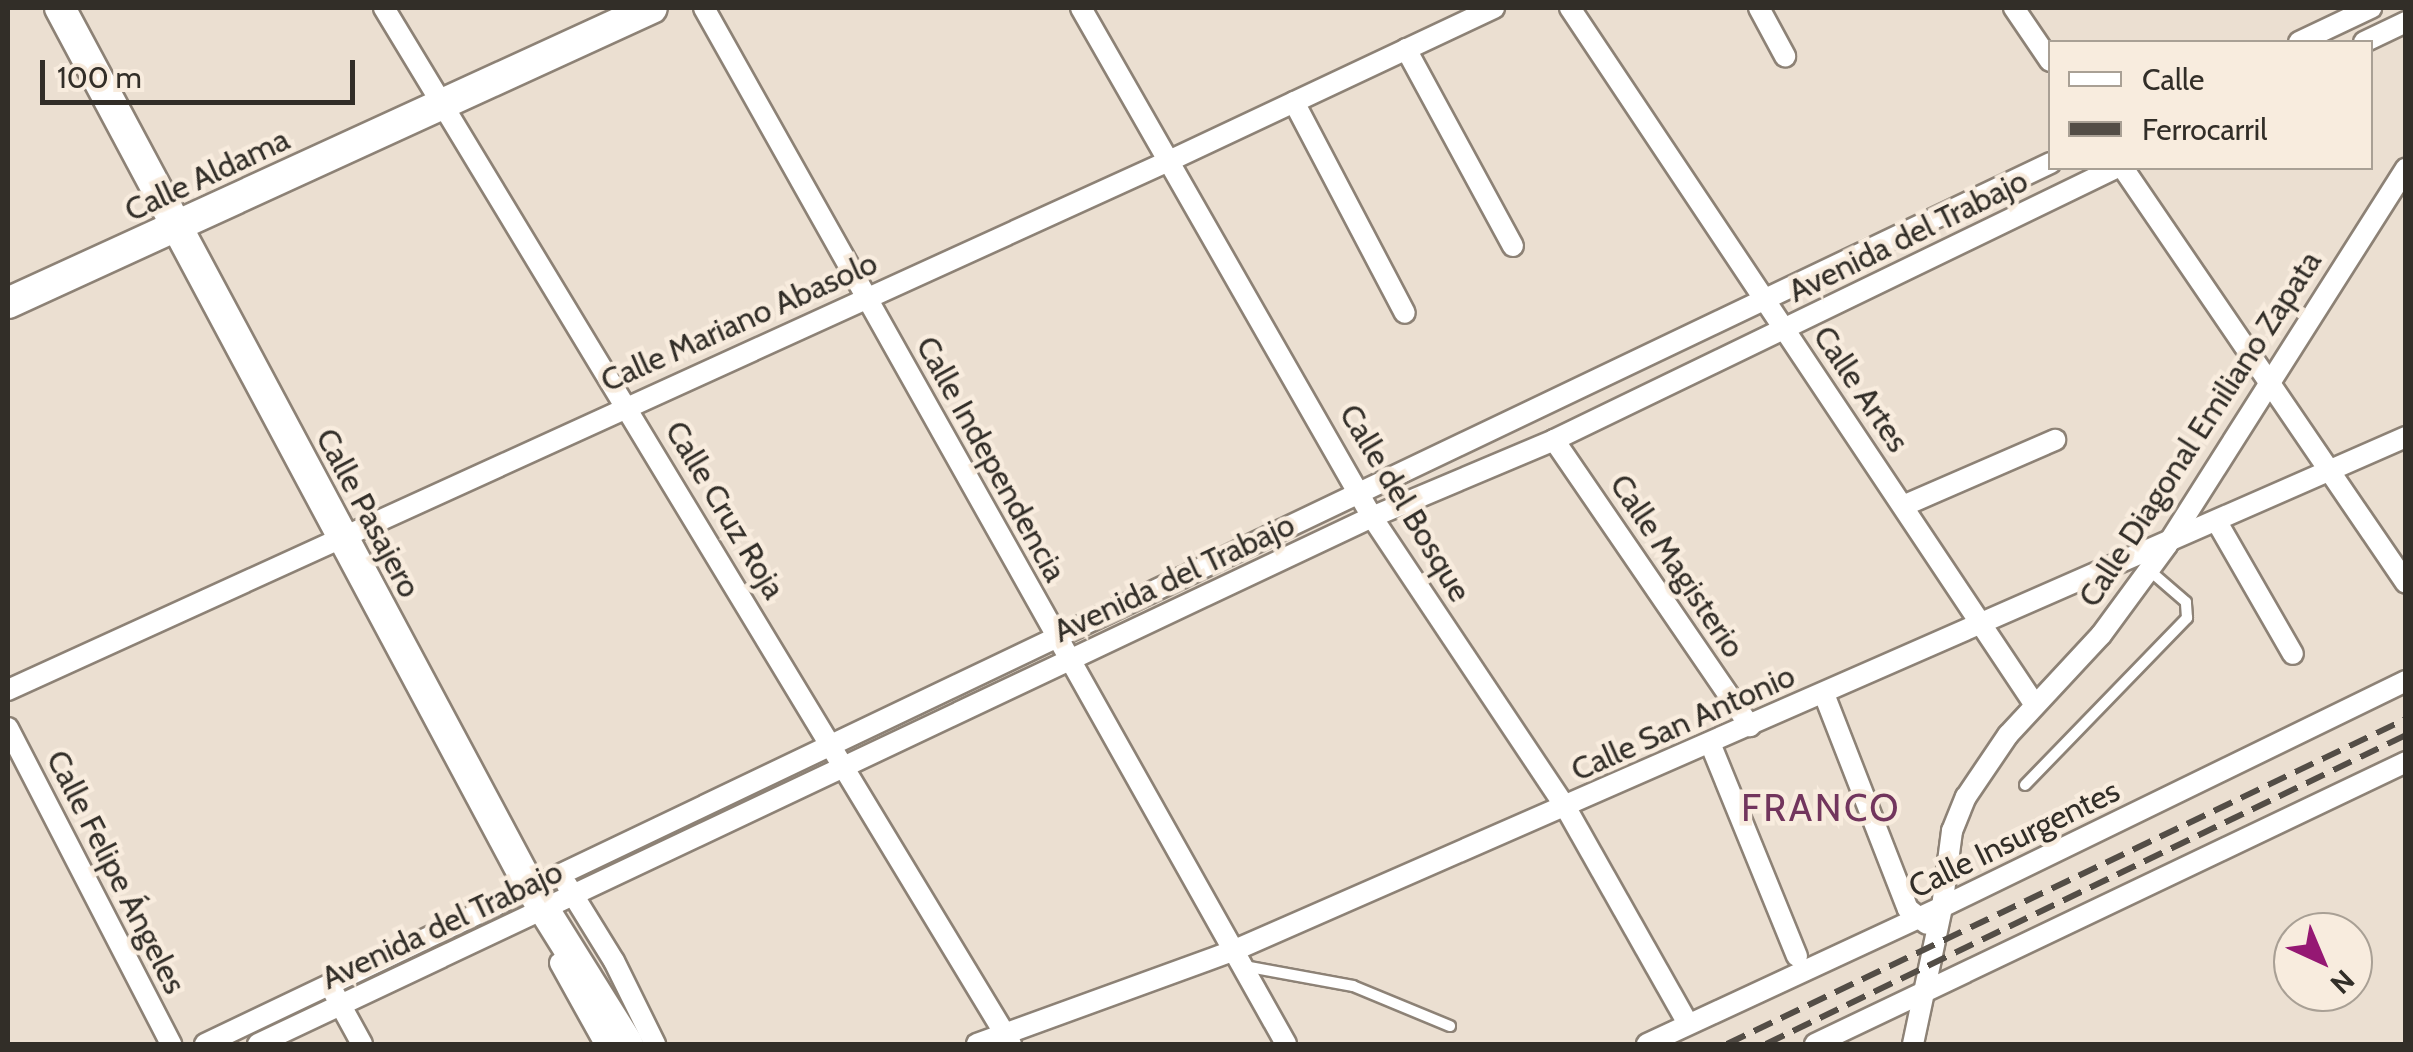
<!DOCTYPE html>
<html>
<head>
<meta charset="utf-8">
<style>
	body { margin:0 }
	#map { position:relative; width:2413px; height:1052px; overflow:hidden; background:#ebdfd1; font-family:Cabin,sans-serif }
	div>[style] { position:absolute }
	.roads { filter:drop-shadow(2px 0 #8d8276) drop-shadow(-2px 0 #8d8276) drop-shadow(0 2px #8d8276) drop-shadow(0 -2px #8d8276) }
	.lane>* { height:10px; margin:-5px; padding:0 5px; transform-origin:5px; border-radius:5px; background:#fff }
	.street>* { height:20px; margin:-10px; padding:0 10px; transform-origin:10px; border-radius:10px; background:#fff }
	.secondary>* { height:30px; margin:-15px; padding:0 15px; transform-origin:15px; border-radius:15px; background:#fff }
	.rail>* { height:6px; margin-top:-3px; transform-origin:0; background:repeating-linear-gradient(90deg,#534d46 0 20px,transparent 0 30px) }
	span { translate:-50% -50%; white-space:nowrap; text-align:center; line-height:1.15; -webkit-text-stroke:9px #f8ecde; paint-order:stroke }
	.street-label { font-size:32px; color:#322e28 }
	.quarter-label { font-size:38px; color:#72355d; letter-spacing:2.5px }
	.frame { position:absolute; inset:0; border:10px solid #322e28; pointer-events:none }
	.legend { position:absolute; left:2048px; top:40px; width:325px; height:130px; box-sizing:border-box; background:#f8ecde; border:2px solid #a9a095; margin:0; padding:12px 18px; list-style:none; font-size:30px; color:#322e28 }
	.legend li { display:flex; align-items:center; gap:20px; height:50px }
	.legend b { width:50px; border:2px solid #a9a095 }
	.north { position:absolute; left:2273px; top:912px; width:100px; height:100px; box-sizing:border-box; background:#f8ecde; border:2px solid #a9a095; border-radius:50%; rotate:136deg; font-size:28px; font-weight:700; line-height:40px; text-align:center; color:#322e28 }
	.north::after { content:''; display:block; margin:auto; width:35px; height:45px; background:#951873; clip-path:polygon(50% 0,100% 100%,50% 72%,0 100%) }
	.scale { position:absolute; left:40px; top:60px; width:315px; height:45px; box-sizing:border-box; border:5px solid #322e28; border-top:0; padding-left:12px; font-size:30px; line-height:35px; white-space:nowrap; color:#322e28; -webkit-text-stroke:8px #f8ecde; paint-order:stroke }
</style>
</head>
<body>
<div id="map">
	<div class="roads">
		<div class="lane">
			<div style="left:2025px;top:785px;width:233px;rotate:-45.9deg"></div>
			<div style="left:2187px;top:618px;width:16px;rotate:-94deg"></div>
			<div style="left:2186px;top:602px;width:49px;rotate:-139.1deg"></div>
			<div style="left:1244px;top:966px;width:111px;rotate:10.4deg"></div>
			<div style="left:1353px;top:986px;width:105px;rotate:22.4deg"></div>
		</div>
		<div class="street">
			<div style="left:384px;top:8px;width:1211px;rotate:58.82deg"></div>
			<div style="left:704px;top:8px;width:1188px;rotate:60.67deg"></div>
			<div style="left:1081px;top:8px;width:586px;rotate:60.24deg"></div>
			<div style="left:1372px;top:517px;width:350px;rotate:56.3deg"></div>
			<div style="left:1566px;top:808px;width:248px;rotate:60.5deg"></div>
			<div style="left:1570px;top:8px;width:838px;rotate:56.29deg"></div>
			<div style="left:1759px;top:8px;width:55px;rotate:61.6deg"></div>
			<div style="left:2014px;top:8px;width:64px;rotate:55.8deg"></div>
			<div style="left:2299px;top:42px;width:80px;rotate:-25.3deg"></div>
			<div style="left:2364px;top:42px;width:47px;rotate:-25.5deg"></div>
			<div style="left:1406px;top:49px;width:224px;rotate:61.5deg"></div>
			<div style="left:1294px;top:102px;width:238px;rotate:62.3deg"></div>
			<div style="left:2123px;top:168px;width:502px;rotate:55.71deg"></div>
			<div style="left:1554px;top:440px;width:347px;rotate:55.6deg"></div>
			<div style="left:1903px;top:506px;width:166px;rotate:-23.5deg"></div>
			<div style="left:2217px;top:522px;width:152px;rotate:60.1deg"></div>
			<div style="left:8px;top:690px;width:1278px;rotate:-24.5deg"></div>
			<div style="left:1171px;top:160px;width:357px;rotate:-25.2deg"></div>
			<div style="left:1824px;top:694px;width:231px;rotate:68.7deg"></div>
			<div style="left:1908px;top:909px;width:24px;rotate:38deg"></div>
			<div style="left:8px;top:728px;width:356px;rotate:62.7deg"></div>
			<div style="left:1710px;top:743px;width:230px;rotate:67.8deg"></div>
			<div style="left:567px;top:885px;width:89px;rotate:58.3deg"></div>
			<div style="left:614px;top:961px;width:93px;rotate:63.7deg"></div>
			<div style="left:560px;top:963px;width:93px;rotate:60.9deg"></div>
			<div style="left:334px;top:993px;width:58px;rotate:61.2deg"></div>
			<div style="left:205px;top:1044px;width:2045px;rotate:-25.52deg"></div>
			<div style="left:258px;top:1044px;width:1232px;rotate:-25.32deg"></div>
			<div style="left:1372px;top:517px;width:198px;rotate:-22.9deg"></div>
			<div style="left:1554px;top:440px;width:624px;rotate:-25.83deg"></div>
			<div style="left:977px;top:1044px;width:275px;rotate:-20deg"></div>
			<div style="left:1235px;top:950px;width:1278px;rotate:-23.66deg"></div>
			<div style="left:1647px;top:1044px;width:325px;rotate:-24.9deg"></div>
			<div style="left:1942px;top:907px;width:516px;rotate:-25.97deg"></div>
			<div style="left:1815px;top:1044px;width:655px;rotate:-25.51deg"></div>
			<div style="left:1913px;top:1044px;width:140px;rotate:-78deg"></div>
			<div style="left:1942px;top:907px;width:77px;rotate:-82.5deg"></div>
			<div style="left:1952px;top:831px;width:37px;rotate:-68deg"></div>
			<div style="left:1966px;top:797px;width:75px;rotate:-55.9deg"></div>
			<div style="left:2008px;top:735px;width:137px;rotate:-47.1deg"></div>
			<div style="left:2101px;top:635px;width:112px;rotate:-53.7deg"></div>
			<div style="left:2167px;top:545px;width:446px;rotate:-57.6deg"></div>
		</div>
		<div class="secondary">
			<div style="left:60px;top:8px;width:997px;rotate:61.87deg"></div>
			<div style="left:530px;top:887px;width:185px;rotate:58deg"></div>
			<div style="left:8px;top:303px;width:708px;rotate:-24.61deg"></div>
		</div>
	</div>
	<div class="rail">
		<div style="left:1727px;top:1044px;width:753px;rotate:-25.58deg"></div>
		<div style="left:1766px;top:1044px;width:711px;rotate:-25.77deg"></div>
	</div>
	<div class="street-label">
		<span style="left:207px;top:175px;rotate:-25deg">Calle Aldama</span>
		<span style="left:1908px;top:236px;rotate:-26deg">Avenida del Trabajo</span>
		<span style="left:739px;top:322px;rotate:-24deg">Calle Mariano Abasolo</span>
		<span style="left:1861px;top:389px;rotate:56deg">Calle Artes</span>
		<span style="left:2200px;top:429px;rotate:-57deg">Calle Diagonal Emiliano Zapata</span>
		<span style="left:991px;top:459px;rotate:61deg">Calle Independencia</span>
		<span style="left:1405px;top:503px;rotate:59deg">Calle del Bosque</span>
		<span style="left:725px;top:510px;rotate:59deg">Calle Cruz Roja</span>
		<span style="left:368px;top:513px;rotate:62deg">Calle Pasajero</span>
		<span style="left:1677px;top:566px;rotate:56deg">Calle Magisterio</span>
		<span style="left:1174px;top:578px;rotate:-25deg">Avenida del Trabajo</span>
		<span style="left:1683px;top:723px;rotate:-24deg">Calle San Antonio</span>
		<span style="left:2014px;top:839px;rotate:-26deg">Calle Insurgentes</span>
		<span style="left:116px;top:872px;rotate:63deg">Calle Felipe Ángeles</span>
		<span style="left:442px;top:925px;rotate:-25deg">Avenida del Trabajo</span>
	</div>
	<div class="quarter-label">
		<span style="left:1821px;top:808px">FRANCO</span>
	</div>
	<div class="frame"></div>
	<ul class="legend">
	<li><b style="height:12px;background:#fff"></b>Calle</li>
	<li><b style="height:12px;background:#534d46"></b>Ferrocarril</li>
	</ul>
	<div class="north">N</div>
	<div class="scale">100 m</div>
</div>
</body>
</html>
